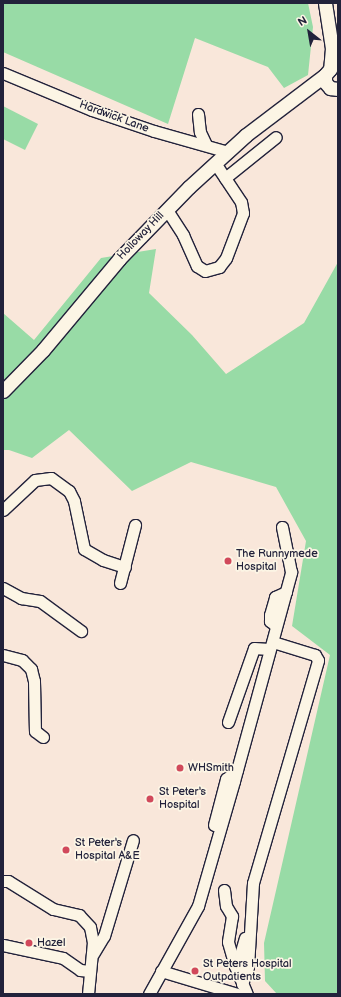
<!DOCTYPE html>
<html>
<head>
<meta charset="utf-8">
<style>
	body { margin:0 }
	#map { position:relative; width:341px; height:997px; overflow:hidden; background:#f9e7da; font-family:"Balsamiq Sans",sans-serif }
	div>[style] { position:absolute }
	.green>* { inset:0; background:#98dba6 }
	.roads { filter:drop-shadow(1px 0 #22223b) drop-shadow(-1px 0 #22223b) drop-shadow(0 1px #22223b) drop-shadow(0 -1px #22223b) }
	.minor>* { height:11px; margin:-5.5px; padding:0 5.5px; transform-origin:5.5px; border-radius:5.5px; background:#fcf5e5 }
	.major>* { height:13px; margin:-6.5px; padding:0 6.5px; transform-origin:6.5px; border-radius:6.5px; background:#fcf5e5 }
	.dots>* { width:11px; height:11px; translate:-50% -50%; box-sizing:border-box; border:2px solid #fcf5e5; border-radius:50% }
	span { translate:-50% -50%; white-space:nowrap; text-align:center; line-height:1.15; -webkit-text-stroke:3.5px #fcf5e5; paint-order:stroke }
	.street-label { font-size:11px; color:#22223b }
	.poi-label { font-size:11px; color:#22223b }
	.left { translate:0 -50%; text-align:left }
	.frame { position:absolute; inset:0; border:4px solid #22223b; pointer-events:none }
	.north { position:absolute; left:289px; top:12px; width:40px; height:40px; -webkit-text-stroke:3px #fcf5e5; paint-order:stroke; rotate:329deg; font-size:11px; font-weight:700; line-height:16px; text-align:center; color:#22223b }
	.north::after { content:''; display:block; margin:auto; width:14px; height:18px; background:#22223b; clip-path:polygon(50% 0,100% 100%,50% 72%,0 100%) }
</style>
</head>
<body>
<div id="map">
	<div class="green">
		<div style="clip-path:polygon(3px 3px,308px 3px,313px 27px,308px 75px,284px 88px,268px 67px,195px 38px,168px 124px,3px 52px)"></div>
		<div style="clip-path:polygon(3px 106px,38px 124px,25px 150px,3px 139px)"></div>
		<div style="clip-path:polygon(156px 249px,149px 293px,192px 335px,226px 374px,304px 323px,338px 262px,338px 994px,277px 994px,265px 981px,264px 943px,330px 655px,292px 626px,306px 541px,276px 487px,191px 462px,132px 491px,69px 430px,32px 458px,9px 450px,3px 450px,3px 313px,34px 340px,101px 258px)"></div>
	</div>
	<div class="roads">
		<div class="minor">
			<div style="left:3px;top:73px;width:96px;rotate:22.6deg"></div>
			<div style="left:92px;top:110px;width:65px;rotate:18.7deg"></div>
			<div style="left:154px;top:131px;width:77px;rotate:15.8deg"></div>
			<div style="left:198px;top:114px;width:18px;rotate:84deg"></div>
			<div style="left:200px;top:132px;width:14px;rotate:65deg"></div>
			<div style="left:225px;top:178px;width:65px;rotate:-38.8deg"></div>
			<div style="left:167px;top:210px;width:30px;rotate:57deg"></div>
			<div style="left:183px;top:235px;width:34px;rotate:66deg"></div>
			<div style="left:197px;top:266px;width:9px;rotate:32deg"></div>
			<div style="left:205px;top:271px;width:15px;rotate:-16deg"></div>
			<div style="left:219px;top:267px;width:11px;rotate:-52deg"></div>
			<div style="left:226px;top:258px;width:48px;rotate:-69.3deg"></div>
			<div style="left:243px;top:213px;width:11px;rotate:-100deg"></div>
			<div style="left:241px;top:202px;width:47px;rotate:-123.7deg"></div>
			<div style="left:3px;top:510px;width:44px;rotate:-43.2deg"></div>
			<div style="left:35px;top:480px;width:16px;rotate:-7deg"></div>
			<div style="left:51px;top:478px;width:22px;rotate:36deg"></div>
			<div style="left:69px;top:491px;width:11px;rotate:63deg"></div>
			<div style="left:74px;top:501px;width:49px;rotate:78.2deg"></div>
			<div style="left:84px;top:549px;width:22px;rotate:30deg"></div>
			<div style="left:103px;top:560px;width:23px;rotate:18deg"></div>
			<div style="left:120px;top:583px;width:60px;rotate:-75.5deg"></div>
			<div style="left:3px;top:588px;width:21px;rotate:29deg"></div>
			<div style="left:21px;top:598px;width:19px;rotate:9deg"></div>
			<div style="left:40px;top:601px;width:51px;rotate:36.2deg"></div>
			<div style="left:276px;top:626px;width:8px;rotate:-140deg"></div>
			<div style="left:270px;top:621px;width:6px;rotate:-90deg"></div>
			<div style="left:270px;top:615px;width:19px;rotate:-74deg"></div>
			<div style="left:275px;top:597px;width:12px;rotate:-24deg"></div>
			<div style="left:3px;top:655px;width:20px;rotate:15deg"></div>
			<div style="left:22px;top:660px;width:13px;rotate:45deg"></div>
			<div style="left:31px;top:669px;width:12px;rotate:76deg"></div>
			<div style="left:34px;top:681px;width:50px;rotate:88.9deg"></div>
			<div style="left:35px;top:731px;width:10px;rotate:37deg"></div>
			<div style="left:228px;top:722px;width:78px;rotate:-70.6deg"></div>
			<div style="left:254px;top:648px;width:15px;rotate:4deg"></div>
			<div style="left:214px;top:825px;width:48px;rotate:-75.4deg"></div>
			<div style="left:226px;top:779px;width:14px;rotate:-39deg"></div>
			<div style="left:3px;top:881px;width:5px"></div>
			<div style="left:8px;top:881px;width:53px;rotate:31.9deg"></div>
			<div style="left:53px;top:909px;width:27px;rotate:13deg"></div>
			<div style="left:79px;top:915px;width:16px;rotate:47deg"></div>
			<div style="left:90px;top:927px;width:15px;rotate:79deg"></div>
			<div style="left:93px;top:942px;width:52px;rotate:95.5deg"></div>
			<div style="left:224px;top:890px;width:16px;rotate:83deg"></div>
			<div style="left:226px;top:906px;width:12px;rotate:59deg"></div>
			<div style="left:232px;top:916px;width:26px;rotate:99deg"></div>
			<div style="left:228px;top:942px;width:25px;rotate:74deg"></div>
			<div style="left:235px;top:966px;width:30px;rotate:67deg"></div>
			<div style="left:3px;top:945px;width:61px;rotate:12.2deg"></div>
			<div style="left:63px;top:958px;width:21px;rotate:35deg"></div>
			<div style="left:80px;top:970px;width:10px;rotate:6deg"></div>
			<div style="left:93px;top:954px;width:21px;rotate:-59deg"></div>
			<div style="left:104px;top:936px;width:100px;rotate:-73.2deg"></div>
			<div style="left:161px;top:971px;width:79px;rotate:16.8deg"></div>
			<div style="left:241px;top:972px;width:17px;rotate:-93deg"></div>
			<div style="left:240px;top:955px;width:18px;rotate:-74deg"></div>
			<div style="left:242px;top:984px;width:18px;rotate:-71deg"></div>
			<div style="left:248px;top:967px;width:84px;rotate:-86.6deg"></div>
			<div style="left:253px;top:883px;width:232px;rotate:-73.7deg"></div>
			<div style="left:318px;top:660px;width:6px;rotate:-121deg"></div>
			<div style="left:315px;top:655px;width:44px;rotate:-162.8deg"></div>
			<div style="left:149px;top:994px;width:101px;rotate:-60.9deg"></div>
			<div style="left:198px;top:906px;width:130px;rotate:-73.9deg"></div>
			<div style="left:234px;top:781px;width:217px;rotate:-74.7deg"></div>
			<div style="left:291px;top:572px;width:46px;rotate:-101.3deg"></div>
		</div>
		<div class="major">
			<div style="left:325px;top:3px;width:46px;rotate:81.2deg"></div>
			<div style="left:332px;top:48px;width:21px;rotate:95deg"></div>
			<div style="left:330px;top:69px;width:8px;rotate:130deg"></div>
			<div style="left:325px;top:75px;width:7px;rotate:90deg"></div>
			<div style="left:325px;top:82px;width:8px;rotate:50deg"></div>
			<div style="left:330px;top:88px;width:8px;rotate:7deg"></div>
			<div style="left:3px;top:391px;width:57px;rotate:-45.7deg"></div>
			<div style="left:43px;top:350px;width:119px;rotate:-50.1deg"></div>
			<div style="left:119px;top:259px;width:100px;rotate:-45.8deg"></div>
			<div style="left:189px;top:187px;width:77px;rotate:-42.4deg"></div>
			<div style="left:246px;top:135px;width:99px;rotate:-37.2deg"></div>
		</div>
	</div>
	<div class="dots">
		<div style="left:228px;top:561px;background:#d1495b"></div>
		<div style="left:180px;top:768px;background:#d1495b"></div>
		<div style="left:150px;top:799px;background:#d1495b"></div>
		<div style="left:66px;top:850px;background:#d1495b"></div>
		<div style="left:29px;top:943px;background:#d1495b"></div>
		<div style="left:195px;top:971px;background:#d1495b"></div>
	</div>
	<div class="street-label">
		<span style="left:114px;top:117px;rotate:20deg">Hardwick Lane</span>
		<span style="left:141px;top:236px;rotate:-46deg">Holloway Hill</span>
	</div>
	<div class="poi-label">
		<span class="left" style="left:236px;top:561px">The Runnymede<br>Hospital</span>
		<span class="left" style="left:188px;top:768px">WHSmith</span>
		<span class="left" style="left:159px;top:799px">St Peter's<br>Hospital</span>
		<span class="left" style="left:75px;top:850px">St Peter's<br>Hospital A&amp;E</span>
		<span class="left" style="left:37px;top:943px">Hazel</span>
		<span class="left" style="left:203px;top:971px">St Peters Hospital<br>Outpatients</span>
	</div>
	<div class="frame"></div>
	<div class="north">N</div>
</div>
</body>
</html>
